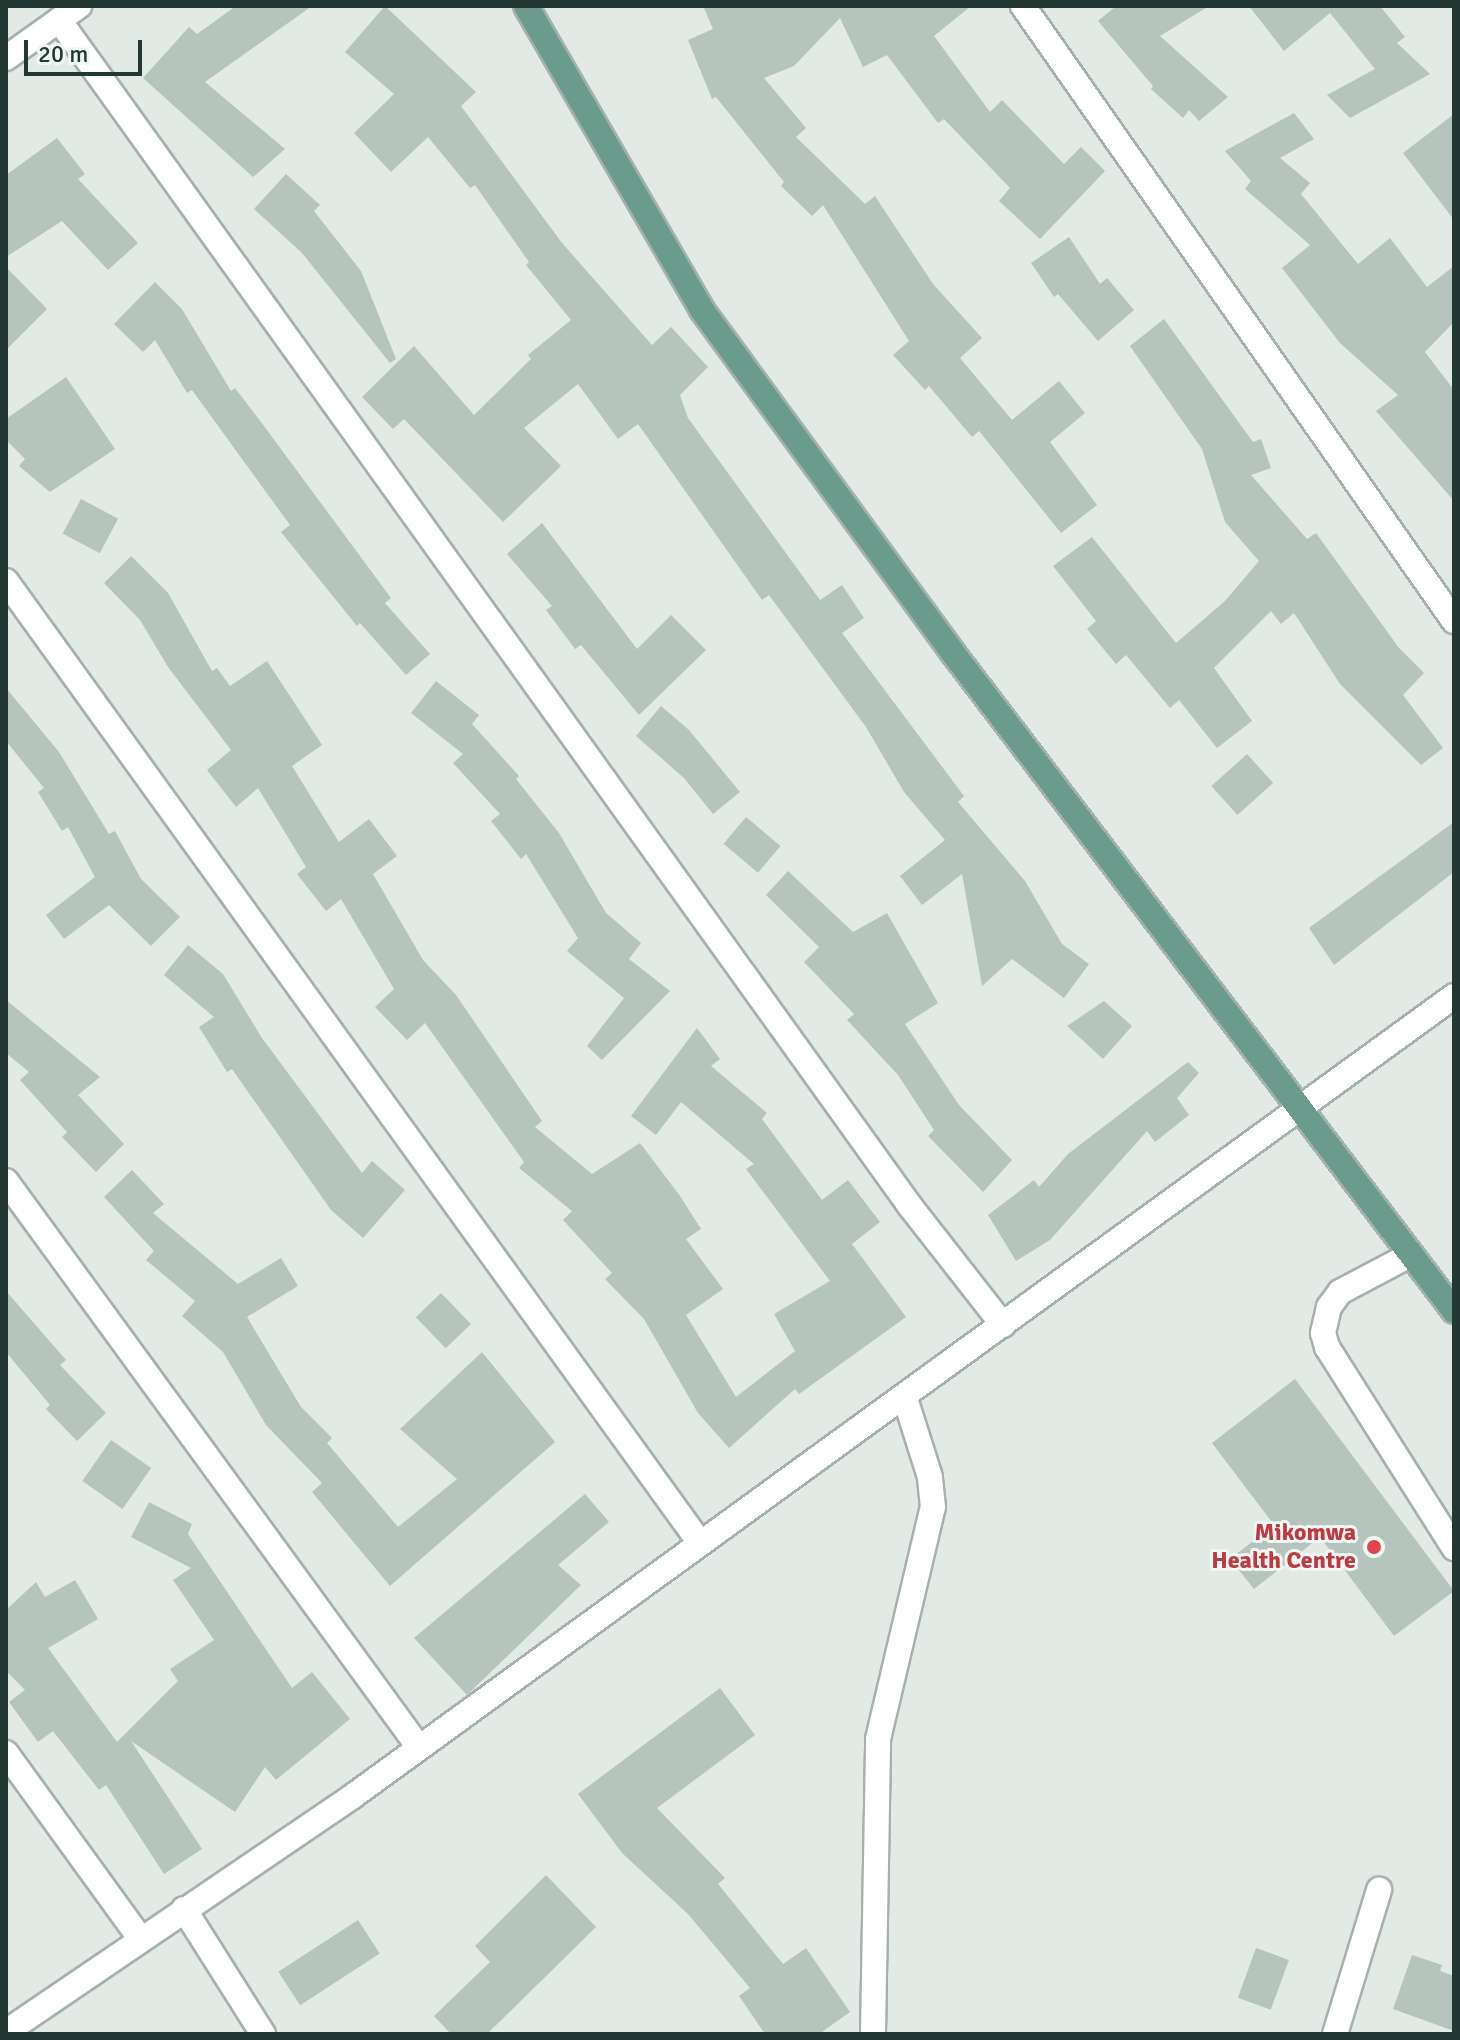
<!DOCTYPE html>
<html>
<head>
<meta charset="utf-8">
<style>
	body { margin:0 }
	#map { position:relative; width:1460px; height:2040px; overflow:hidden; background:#e1eae5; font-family:Signika,sans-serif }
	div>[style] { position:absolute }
	.building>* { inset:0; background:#b6c4be; transform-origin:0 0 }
	.roads { filter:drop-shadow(2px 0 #a4b1ac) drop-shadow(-2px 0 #a4b1ac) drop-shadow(0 2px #a4b1ac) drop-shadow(0 -2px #a4b1ac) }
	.minor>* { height:24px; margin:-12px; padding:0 12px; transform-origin:12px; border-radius:12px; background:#fff }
	.major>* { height:24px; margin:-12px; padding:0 12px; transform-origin:12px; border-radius:12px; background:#6a9b8d }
	.dots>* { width:22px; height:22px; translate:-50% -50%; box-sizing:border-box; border:4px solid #f1f7f3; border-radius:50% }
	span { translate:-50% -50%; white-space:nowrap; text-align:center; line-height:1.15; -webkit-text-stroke:6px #f1f7f3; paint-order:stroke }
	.health-label { font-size:24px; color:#be3a42; font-weight:700 }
	.right { translate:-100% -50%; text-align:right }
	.frame { position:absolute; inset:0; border:8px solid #233832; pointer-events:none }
	.scale { position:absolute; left:24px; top:40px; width:118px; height:36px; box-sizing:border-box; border:4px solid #233832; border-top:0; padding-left:10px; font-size:24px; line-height:28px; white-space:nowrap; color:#233832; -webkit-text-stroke:6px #f1f7f3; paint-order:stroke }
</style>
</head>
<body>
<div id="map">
	<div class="building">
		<div style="clip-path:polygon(236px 6px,312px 6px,205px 82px,285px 149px,253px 177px,143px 78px,189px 27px,197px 34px)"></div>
		<div style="clip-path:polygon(385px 6px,476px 92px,461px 106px,562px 243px,652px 345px,671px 327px,708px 367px,680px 395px,688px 418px,820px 600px,842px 585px,864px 618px,842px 633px,964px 796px,958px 802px,1025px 881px,1062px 944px,1089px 964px,1064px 998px,1012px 959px,982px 986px,962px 874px,922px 905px,900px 876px,945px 840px,904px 792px,866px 727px,769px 595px,762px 600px,638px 424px,618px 439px,578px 384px,524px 428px,561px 466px,503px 522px,404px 419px,393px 429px,362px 397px,414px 346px,474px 415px,531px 359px,528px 355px,571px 320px,526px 265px,529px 262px,475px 185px,470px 188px,428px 137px,391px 172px,354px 133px,394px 94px,345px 52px)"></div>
		<div style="clip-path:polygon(703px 6px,971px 6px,934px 36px,990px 112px,1002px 100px,1064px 164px,1081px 147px,1105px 171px,1040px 239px,999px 201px,1010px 188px,944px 119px,938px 123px,887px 55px,863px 67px,840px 18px,794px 66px,764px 78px,806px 128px,796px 137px,865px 204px,875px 196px,933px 284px,982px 338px,960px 358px,1012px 420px,1059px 381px,1085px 413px,1050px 442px,1097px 505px,1061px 533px,979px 431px,972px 437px,929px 386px,925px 390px,893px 355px,909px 341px,823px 205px,812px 216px,781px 186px,784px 182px,716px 97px,712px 99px,688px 40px,713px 29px)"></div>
		<div style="clip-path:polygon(1116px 6px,1209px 6px,1160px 36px,1228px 97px,1199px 121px,1189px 110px,1183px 118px,1151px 89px,1153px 86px,1098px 21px)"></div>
		<div style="clip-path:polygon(1249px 6px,1380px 6px,1405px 37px,1397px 43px,1430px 74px,1350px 118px,1327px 95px,1375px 69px,1330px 13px,1284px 51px)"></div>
		<div style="clip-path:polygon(1294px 113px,1314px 139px,1280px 158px,1310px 183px,1301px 194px,1358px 264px,1390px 238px,1427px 287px,1454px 266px,1454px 322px,1425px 352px,1454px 390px,1454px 501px,1376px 411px,1398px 395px,1340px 343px,1282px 268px,1310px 245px,1245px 189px,1251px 181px,1225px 151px)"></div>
		<div style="clip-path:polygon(1454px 114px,1454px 220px,1403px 153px)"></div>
		<div style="clip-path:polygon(57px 138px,85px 174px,78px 179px,138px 243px,108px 270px,62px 221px,6px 257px,6px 175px)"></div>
		<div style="clip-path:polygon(286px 174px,320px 205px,314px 211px,361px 271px,396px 359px,390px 363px,302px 253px,254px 209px)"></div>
		<div style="clip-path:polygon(1069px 237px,1100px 284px,1107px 278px,1134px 310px,1098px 341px,1058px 294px,1054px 297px,1031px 263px)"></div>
		<div style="clip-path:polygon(6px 267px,47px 309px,6px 350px)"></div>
		<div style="clip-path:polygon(155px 282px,182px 309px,231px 391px,235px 388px,261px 422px,391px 598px,385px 603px,430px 654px,406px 675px,360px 623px,357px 626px,281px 532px,290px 525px,192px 390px,187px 393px,155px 340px,143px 352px,114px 324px)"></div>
		<div style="clip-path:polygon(1164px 319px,1253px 442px,1261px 439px,1271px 468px,1251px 475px,1307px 539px,1316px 533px,1399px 648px,1424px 673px,1403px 695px,1443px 748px,1421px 765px,1340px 684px,1294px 613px,1281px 624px,1271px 611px,1214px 668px,1252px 721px,1217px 748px,1179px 700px,1170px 708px,1126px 655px,1116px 664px,1087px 629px,1096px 621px,1053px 566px,1092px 537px,1176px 643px,1225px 601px,1259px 561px,1225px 522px,1202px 449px,1130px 346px)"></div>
		<div style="clip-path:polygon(66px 377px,115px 449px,50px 492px,19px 466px,25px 459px,6px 440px,6px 419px)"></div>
		<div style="left:81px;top:499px;width:42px;height:39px;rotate:28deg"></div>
		<div style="clip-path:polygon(542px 523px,637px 649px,671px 615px,706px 650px,639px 715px,581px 645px,575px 649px,546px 610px,552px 606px,507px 554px)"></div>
		<div style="clip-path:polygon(131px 556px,168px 593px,212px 671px,217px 668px,230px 686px,267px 661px,322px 745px,292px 766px,339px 842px,369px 819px,397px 856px,373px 874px,423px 960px,456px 995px,542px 1121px,535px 1127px,592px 1174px,640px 1143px,680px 1196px,701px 1229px,686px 1239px,723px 1289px,686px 1315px,736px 1397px,795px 1351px,774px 1314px,830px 1281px,746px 1169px,754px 1164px,681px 1102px,656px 1135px,631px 1116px,697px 1028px,720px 1059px,711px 1066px,767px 1113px,762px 1119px,822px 1200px,848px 1180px,880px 1222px,852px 1244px,906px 1317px,799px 1394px,795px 1389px,729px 1448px,698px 1413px,644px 1319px,605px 1279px,612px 1273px,563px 1220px,572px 1211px,519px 1168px,524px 1162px,425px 1023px,407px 1040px,375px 1007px,394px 989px,341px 899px,326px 911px,297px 874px,306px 867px,258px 788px,236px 807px,207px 770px,231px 750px,168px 667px,140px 620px,104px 583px)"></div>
		<div style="clip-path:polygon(436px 681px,479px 715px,472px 724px,519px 776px,516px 779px,559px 833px,606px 913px,641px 943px,629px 959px,670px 991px,602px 1060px,587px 1046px,624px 998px,567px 951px,578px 938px,526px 854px,521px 859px,491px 821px,500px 814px,453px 763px,463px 754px,411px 713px)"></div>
		<div style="clip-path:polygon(6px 688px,59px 752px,109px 834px,115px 831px,141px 879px,180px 917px,151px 946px,109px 905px,64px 939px,46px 915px,95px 877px,68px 827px,62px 831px,38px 792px,44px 788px,6px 741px)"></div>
		<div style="clip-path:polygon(661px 706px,689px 730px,740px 792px,713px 814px,684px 778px,636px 736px)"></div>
		<div style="left:1247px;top:754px;width:39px;height:48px;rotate:48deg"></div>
		<div style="left:746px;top:817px;width:45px;height:35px;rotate:40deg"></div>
		<div style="clip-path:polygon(1454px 822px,1454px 872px,1334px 965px,1309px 928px)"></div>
		<div style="clip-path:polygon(788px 871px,853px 932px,887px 913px,938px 1003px,905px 1024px,959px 1105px,1012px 1160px,983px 1192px,928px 1136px,934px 1130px,898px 1075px,847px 1020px,854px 1014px,804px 962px,819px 947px,766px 895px)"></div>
		<div style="clip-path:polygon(188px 945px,223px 974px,262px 1038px,362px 1173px,372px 1161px,405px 1190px,363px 1238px,331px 1210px,232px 1069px,227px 1072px,199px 1027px,214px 1017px,164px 975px)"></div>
		<div style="clip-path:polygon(6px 1000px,100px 1077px,78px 1095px,124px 1144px,96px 1172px,62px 1137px,67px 1132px,20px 1080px,29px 1072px,6px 1053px)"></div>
		<div style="clip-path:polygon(1104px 1001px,1132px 1026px,1103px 1059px,1067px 1026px)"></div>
		<div style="clip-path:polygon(1188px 1062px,1199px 1073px,1177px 1098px,1189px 1115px,1155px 1142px,1147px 1131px,1050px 1240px,1016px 1261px,988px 1215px,1034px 1180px,1039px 1187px,1068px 1154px)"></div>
		<div style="clip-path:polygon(132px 1170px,164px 1204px,153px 1213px,238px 1284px,281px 1258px,298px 1286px,247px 1317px,301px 1407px,332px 1438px,327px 1443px,398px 1527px,457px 1479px,400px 1429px,482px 1352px,555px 1442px,390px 1586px,312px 1492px,322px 1483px,266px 1425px,223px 1352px,182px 1316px,195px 1301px,146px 1260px,154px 1251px,104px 1197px)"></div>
		<div style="clip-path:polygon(6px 1291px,66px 1360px,60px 1365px,106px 1413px,77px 1441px,46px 1409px,50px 1405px,6px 1352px)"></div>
		<div style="left:441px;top:1293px;width:43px;height:35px;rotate:46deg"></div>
		<div style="clip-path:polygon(1295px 1379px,1454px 1591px,1394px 1636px,1320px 1537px,1254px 1589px,1230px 1559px,1274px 1525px,1212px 1443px)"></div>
		<div style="left:111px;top:1440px;width:49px;height:50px;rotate:35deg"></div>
		<div style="clip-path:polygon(585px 1494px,609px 1522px,558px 1565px,581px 1585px,467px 1695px,414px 1638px)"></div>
		<div style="clip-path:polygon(149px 1502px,192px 1524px,188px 1534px,292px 1688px,312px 1672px,350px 1719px,276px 1780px,265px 1767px,235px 1812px,131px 1741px,202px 1849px,164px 1874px,106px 1785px,99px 1790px,53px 1731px,38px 1742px,9px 1702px,25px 1690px,6px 1671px,6px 1610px,36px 1582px,45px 1597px,75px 1580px,98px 1619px,48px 1648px,117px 1742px,178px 1681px,170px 1669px,214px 1640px,173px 1580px,191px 1568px,131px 1537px)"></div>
		<div style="clip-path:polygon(720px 1688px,755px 1735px,657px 1808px,725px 1878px,718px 1884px,783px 1964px,806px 1948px,850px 2012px,819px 2034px,765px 2034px,739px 1996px,750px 1988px,688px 1914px,622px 1853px,578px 1794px)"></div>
		<div style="clip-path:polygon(546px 1875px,596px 1927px,487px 2034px,451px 2034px,434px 2016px,490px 1962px,475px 1946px)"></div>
		<div style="left:358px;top:1920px;width:40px;height:95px;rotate:57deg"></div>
		<div style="left:1256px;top:1948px;width:35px;height:53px;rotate:20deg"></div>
		<div style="clip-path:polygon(1412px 1955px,1442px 1965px,1440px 1971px,1454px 1976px,1454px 2031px,1393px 2009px)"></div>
	</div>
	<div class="roads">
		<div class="minor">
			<div style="left:1023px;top:6px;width:751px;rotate:54.98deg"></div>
			<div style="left:59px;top:20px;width:1460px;rotate:54.34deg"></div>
			<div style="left:910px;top:1206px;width:151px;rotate:52deg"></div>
			<div style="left:6px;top:58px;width:90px;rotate:-35.5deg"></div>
			<div style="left:6px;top:581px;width:1186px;rotate:54.19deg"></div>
			<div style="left:6px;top:1181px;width:699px;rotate:53.9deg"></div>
			<div style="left:1410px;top:1255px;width:79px;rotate:152.1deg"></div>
			<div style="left:1340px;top:1292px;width:19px;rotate:126deg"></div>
			<div style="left:1329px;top:1307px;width:27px;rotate:103deg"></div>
			<div style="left:1323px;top:1333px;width:15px;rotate:74deg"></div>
			<div style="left:1327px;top:1347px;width:238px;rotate:57.7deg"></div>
			<div style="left:6px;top:1753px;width:228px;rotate:54.1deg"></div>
			<div style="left:184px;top:1909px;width:148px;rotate:57.7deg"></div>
			<div style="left:6px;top:2032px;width:420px;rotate:-34.2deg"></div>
			<div style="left:353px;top:1796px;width:1361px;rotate:-36deg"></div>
			<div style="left:873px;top:2034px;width:295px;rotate:-89deg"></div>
			<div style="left:878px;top:1739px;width:238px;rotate:-76.7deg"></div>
			<div style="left:933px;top:1507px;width:30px;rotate:-96deg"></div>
			<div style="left:930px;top:1477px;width:83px;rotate:-107.6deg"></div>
			<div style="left:1335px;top:2034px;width:151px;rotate:-73deg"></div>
		</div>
		<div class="major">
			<div style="left:526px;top:6px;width:351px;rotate:59.9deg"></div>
			<div style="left:702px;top:310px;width:425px;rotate:53.8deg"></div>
			<div style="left:953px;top:653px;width:827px;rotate:52.71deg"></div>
		</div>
	</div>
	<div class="dots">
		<div style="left:1374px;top:1547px;background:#e0444e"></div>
	</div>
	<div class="health-label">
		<span class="right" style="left:1356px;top:1547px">Mikomwa<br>Health Centre</span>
	</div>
	<div class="frame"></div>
	<div class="scale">20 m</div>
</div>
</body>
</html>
